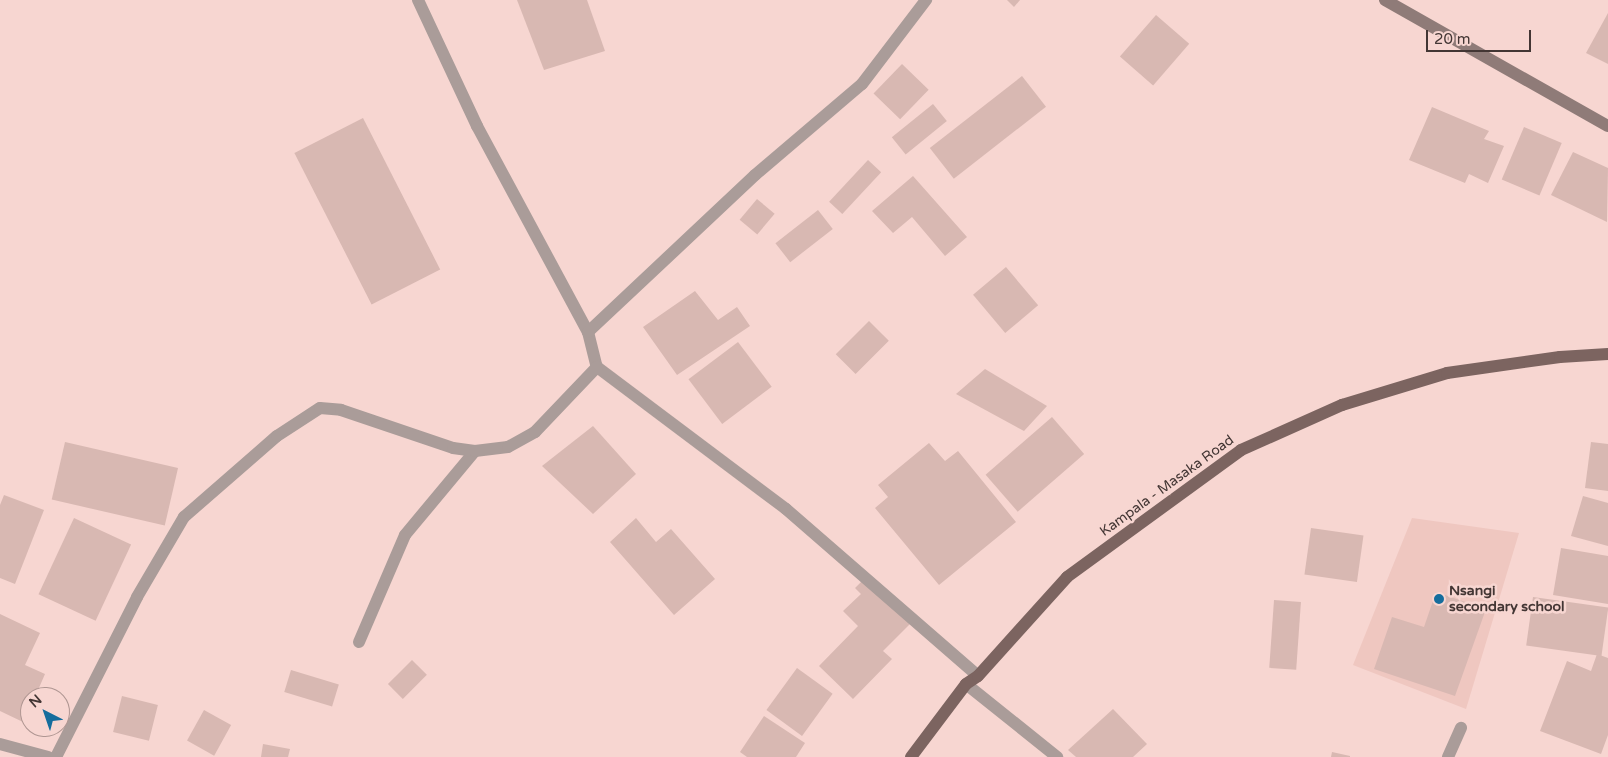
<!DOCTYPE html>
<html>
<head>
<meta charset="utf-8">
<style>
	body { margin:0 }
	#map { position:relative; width:1608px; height:757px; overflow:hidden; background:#f7d6d1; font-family:"Varela Round",sans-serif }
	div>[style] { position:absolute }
	.built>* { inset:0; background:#efc7c0 }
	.building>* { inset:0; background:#d8b8b2; transform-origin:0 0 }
	.lane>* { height:12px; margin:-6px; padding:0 6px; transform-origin:6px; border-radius:6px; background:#aa9c99 }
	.street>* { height:12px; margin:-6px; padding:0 6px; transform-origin:6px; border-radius:6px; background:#aa9c99 }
	.secondary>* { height:12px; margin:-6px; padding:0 6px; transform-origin:6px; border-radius:6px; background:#8f7b78 }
	.primary>* { height:12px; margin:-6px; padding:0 6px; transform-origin:6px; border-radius:6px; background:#7c6460 }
	.dots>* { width:14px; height:14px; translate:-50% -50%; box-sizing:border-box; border:2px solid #f7d6d1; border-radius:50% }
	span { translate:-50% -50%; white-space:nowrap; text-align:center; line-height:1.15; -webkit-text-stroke:5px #f7d6d1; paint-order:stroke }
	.street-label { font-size:14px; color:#433634 }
	.poi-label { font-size:14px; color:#433634; font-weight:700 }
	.left { translate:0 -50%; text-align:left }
	.north { position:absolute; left:20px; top:687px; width:50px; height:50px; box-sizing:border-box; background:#f7d6d1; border:1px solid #af9692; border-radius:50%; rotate:319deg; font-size:14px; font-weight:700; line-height:20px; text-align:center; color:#433634 }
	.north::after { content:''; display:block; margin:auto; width:18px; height:22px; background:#156d9d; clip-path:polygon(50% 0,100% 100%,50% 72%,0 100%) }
	.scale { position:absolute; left:1426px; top:30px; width:105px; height:22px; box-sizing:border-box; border:2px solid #433634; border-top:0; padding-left:6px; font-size:15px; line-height:18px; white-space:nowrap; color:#433634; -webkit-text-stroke:4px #f7d6d1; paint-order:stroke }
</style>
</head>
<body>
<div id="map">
	<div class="built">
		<div style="clip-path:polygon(1412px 518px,1519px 533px,1466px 709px,1353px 665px)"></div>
	</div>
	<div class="building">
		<div style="clip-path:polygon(517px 0,587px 0,605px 51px,544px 70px)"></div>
		<div style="clip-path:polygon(1007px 0,1020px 0,1014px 7px)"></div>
		<div style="clip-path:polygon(1608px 13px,1608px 64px,1586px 53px)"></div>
		<div style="left:1156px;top:15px;width:44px;height:55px;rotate:41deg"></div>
		<div style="left:902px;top:64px;width:37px;height:41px;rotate:44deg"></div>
		<div style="left:1022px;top:76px;width:39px;height:117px;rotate:52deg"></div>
		<div style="left:933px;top:104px;width:22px;height:53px;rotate:51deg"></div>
		<div style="clip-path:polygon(1432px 107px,1489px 131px,1484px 139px,1504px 146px,1488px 183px,1469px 174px,1465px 183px,1409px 160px)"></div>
		<div style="left:363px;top:118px;width:170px;height:77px;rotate:63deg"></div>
		<div style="left:1524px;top:127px;width:41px;height:57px;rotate:23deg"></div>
		<div style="clip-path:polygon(1573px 152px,1608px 168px,1607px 222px,1551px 195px)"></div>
		<div style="left:868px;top:160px;width:18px;height:57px;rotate:43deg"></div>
		<div style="clip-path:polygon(913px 176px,967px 237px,945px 256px,912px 217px,893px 233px,872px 211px)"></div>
		<div style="left:757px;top:199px;width:23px;height:27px;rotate:40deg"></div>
		<div style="left:818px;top:210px;width:24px;height:54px;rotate:52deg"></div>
		<div style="left:1006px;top:267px;width:50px;height:43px;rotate:50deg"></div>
		<div style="clip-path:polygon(695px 291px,718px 320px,737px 307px,750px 326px,677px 375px,643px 327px)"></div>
		<div style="left:869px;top:321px;width:28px;height:47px;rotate:45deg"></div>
		<div style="left:738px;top:342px;width:56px;height:62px;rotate:53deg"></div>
		<div style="clip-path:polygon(985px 369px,1047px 406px,1024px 431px,956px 394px)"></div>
		<div style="left:1052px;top:417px;width:49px;height:88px;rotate:49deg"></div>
		<div style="clip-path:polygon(593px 426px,636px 474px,593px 514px,542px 466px)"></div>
		<div style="left:65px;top:442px;width:116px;height:59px;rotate:13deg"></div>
		<div style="clip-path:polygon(1591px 442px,1608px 444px,1608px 491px,1585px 488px)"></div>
		<div style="clip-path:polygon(929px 443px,945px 461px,958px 451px,1016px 522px,939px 585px,875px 508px,888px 497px,878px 485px)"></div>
		<div style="clip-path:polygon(4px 495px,44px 510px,15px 584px,0 578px,0 505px)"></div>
		<div style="clip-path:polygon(1583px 496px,1608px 503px,1608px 546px,1571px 536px)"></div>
		<div style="left:74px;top:518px;width:63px;height:84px;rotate:25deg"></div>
		<div style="clip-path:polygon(636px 518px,656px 542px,671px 529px,715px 579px,674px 615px,610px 542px)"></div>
		<div style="left:1311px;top:528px;width:53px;height:47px;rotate:8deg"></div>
		<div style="clip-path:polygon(1561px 548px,1608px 556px,1608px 604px,1553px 595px)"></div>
		<div style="clip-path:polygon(865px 578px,911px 623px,883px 651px,892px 659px,853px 699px,819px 666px,858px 626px,843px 611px,861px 594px,855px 588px)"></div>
		<div style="clip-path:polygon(1436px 592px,1486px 609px,1455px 696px,1374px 669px,1392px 617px,1424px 627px)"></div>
		<div style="left:1533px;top:597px;width:76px;height:49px;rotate:8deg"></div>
		<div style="left:1274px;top:600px;width:27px;height:68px;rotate:4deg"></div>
		<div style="clip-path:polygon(0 614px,40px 633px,25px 665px,45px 674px,35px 697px,30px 697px,30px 708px,23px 722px,0 711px)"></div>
		<div style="clip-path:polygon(1597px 654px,1608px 658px,1608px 735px,1601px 754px,1540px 731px,1567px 661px,1591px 671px)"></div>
		<div style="left:412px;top:660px;width:21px;height:34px;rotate:45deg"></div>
		<div style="left:797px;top:668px;width:44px;height:52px;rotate:36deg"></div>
		<div style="left:291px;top:670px;width:50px;height:23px;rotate:17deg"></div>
		<div style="left:122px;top:696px;width:37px;height:37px;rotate:14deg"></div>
		<div style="clip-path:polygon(1113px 709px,1147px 744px,1133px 757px,1076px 757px,1068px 750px)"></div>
		<div style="left:204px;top:710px;width:31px;height:35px;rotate:29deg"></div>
		<div style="clip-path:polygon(764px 716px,805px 743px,796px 757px,747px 757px,740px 752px)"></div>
		<div style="clip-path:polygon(263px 744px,290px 749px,288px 757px,261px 757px)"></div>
		<div style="clip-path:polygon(1332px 752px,1350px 756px,1350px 757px,1331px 757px)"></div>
	</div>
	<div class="lane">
		<div style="left:359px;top:642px;width:116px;rotate:-66.7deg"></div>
		<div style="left:405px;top:535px;width:109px;rotate:-50.2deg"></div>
		<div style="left:0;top:744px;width:50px;rotate:15.2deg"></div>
		<div style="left:1448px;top:757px;width:32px;rotate:-66deg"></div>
	</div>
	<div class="street">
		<div style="left:418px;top:0;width:139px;rotate:64.9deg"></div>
		<div style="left:477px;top:126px;width:234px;rotate:61.7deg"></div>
		<div style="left:588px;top:332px;width:36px;rotate:76deg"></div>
		<div style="left:597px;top:367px;width:236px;rotate:36.9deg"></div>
		<div style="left:786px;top:509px;width:254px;rotate:41deg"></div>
		<div style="left:588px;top:332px;width:229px;rotate:-43.2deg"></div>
		<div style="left:755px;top:175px;width:140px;rotate:-40.4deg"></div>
		<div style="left:862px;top:84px;width:106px;rotate:-52.7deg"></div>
		<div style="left:966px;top:684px;width:117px;rotate:38.7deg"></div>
		<div style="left:56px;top:757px;width:179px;rotate:-63.1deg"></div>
		<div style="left:137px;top:597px;width:93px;rotate:-59.6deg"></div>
		<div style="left:184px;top:517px;width:123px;rotate:-41.1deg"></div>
		<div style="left:277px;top:436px;width:51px;rotate:-33.1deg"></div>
		<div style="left:320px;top:408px;width:21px;rotate:5deg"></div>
		<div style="left:341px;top:410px;width:118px;rotate:18.7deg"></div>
		<div style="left:453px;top:448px;width:22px;rotate:8deg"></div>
		<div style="left:475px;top:451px;width:33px;rotate:-7deg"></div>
		<div style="left:508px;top:447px;width:31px;rotate:-29deg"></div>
		<div style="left:535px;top:432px;width:90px;rotate:-46.4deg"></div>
	</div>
	<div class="secondary">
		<div style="left:1385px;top:0;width:256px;rotate:29.5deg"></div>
	</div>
	<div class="primary">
		<div style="left:911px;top:757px;width:91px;rotate:-53deg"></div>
		<div style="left:966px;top:684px;width:14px;rotate:-34deg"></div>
		<div style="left:978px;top:676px;width:133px;rotate:-48deg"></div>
		<div style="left:1067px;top:577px;width:215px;rotate:-36.1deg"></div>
		<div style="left:1241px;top:450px;width:111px;rotate:-24deg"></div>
		<div style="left:1342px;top:405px;width:110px;rotate:-16.9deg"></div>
		<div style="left:1447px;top:373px;width:114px;rotate:-8.1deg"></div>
		<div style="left:1560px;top:357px;width:48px;rotate:-3.6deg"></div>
	</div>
	<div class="dots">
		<div style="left:1439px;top:599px;background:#156d9d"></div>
	</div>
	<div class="street-label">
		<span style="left:1167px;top:486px;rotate:-36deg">Kampala - Masaka Road</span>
	</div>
	<div class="poi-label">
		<span class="left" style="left:1449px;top:599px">Nsangi<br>secondary school</span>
	</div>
	<div class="north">N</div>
	<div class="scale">20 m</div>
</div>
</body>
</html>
